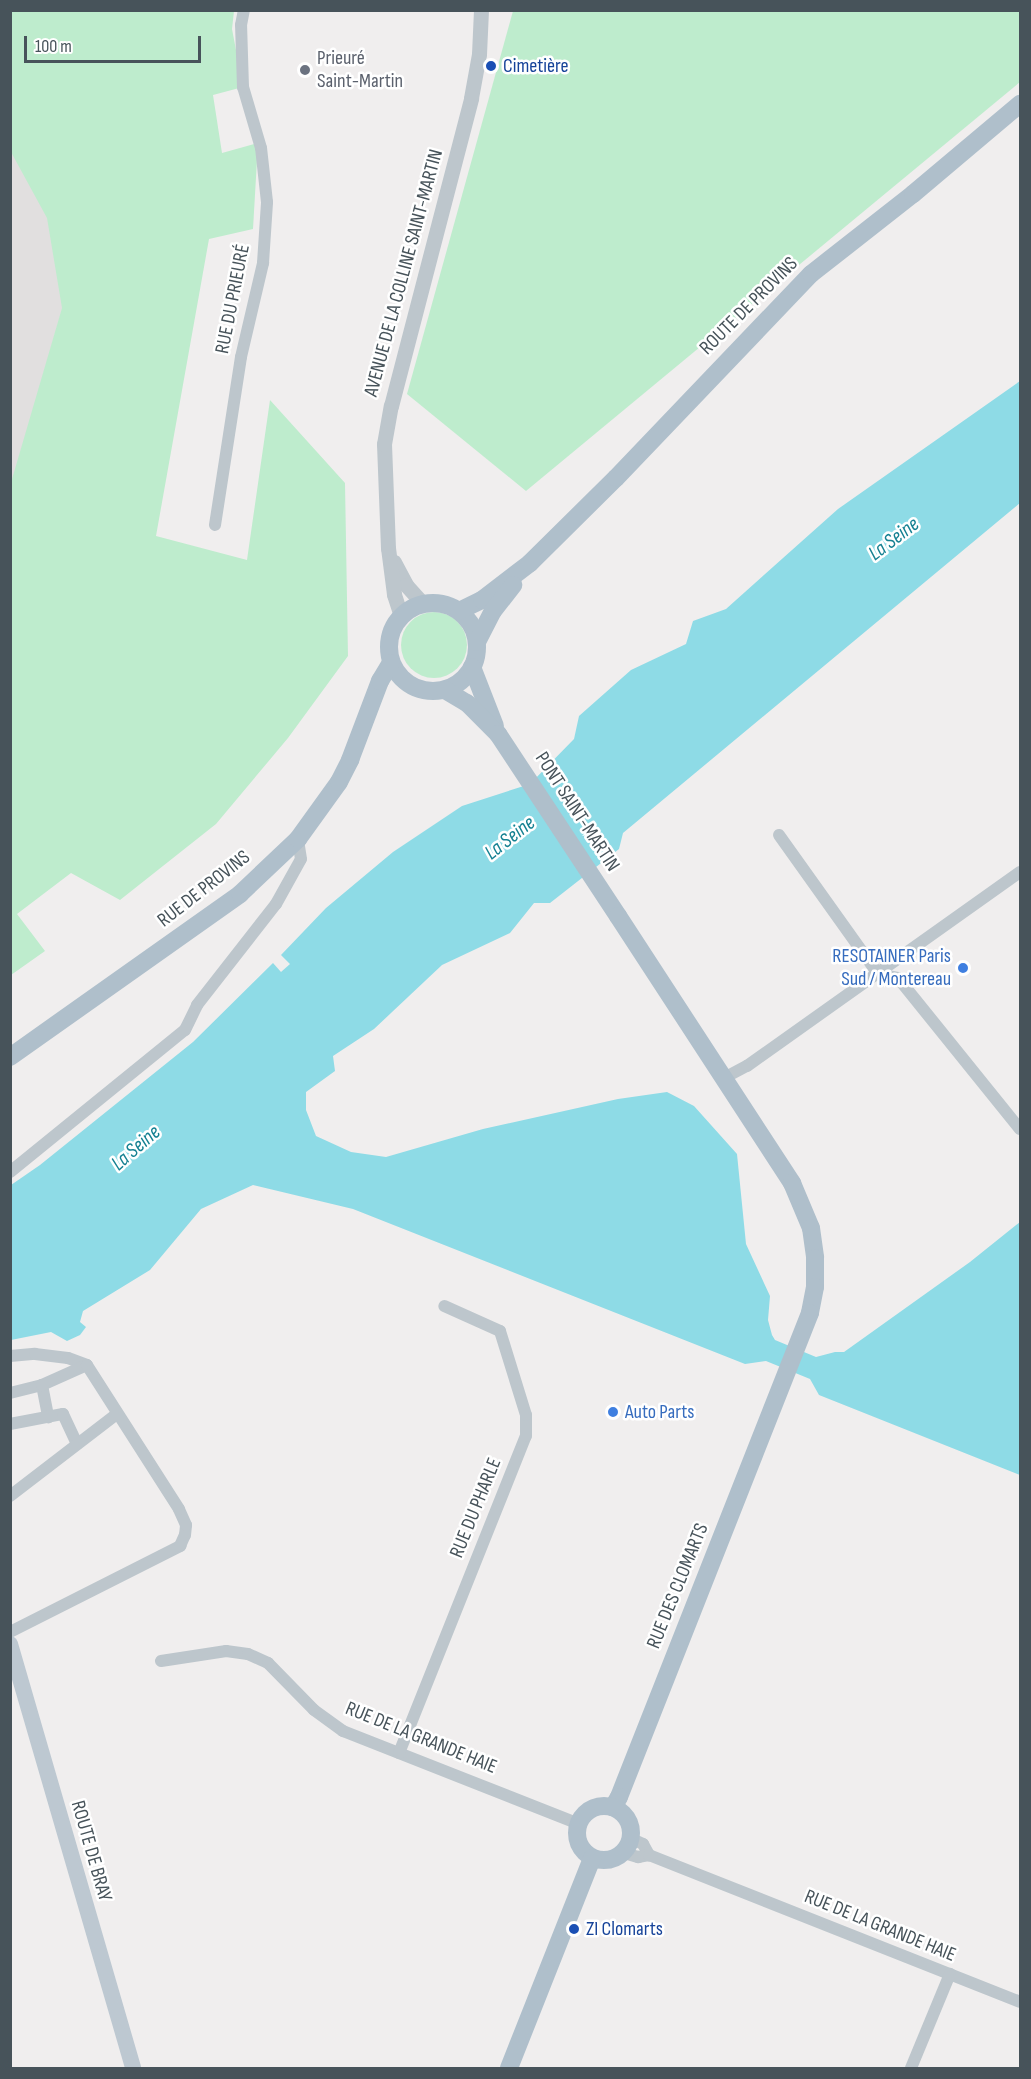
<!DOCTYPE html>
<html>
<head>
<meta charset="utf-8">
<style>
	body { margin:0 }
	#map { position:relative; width:1031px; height:2079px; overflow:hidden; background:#f0eeee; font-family:"Sofia Sans Condensed",sans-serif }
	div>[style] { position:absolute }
	.education>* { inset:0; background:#e1dfdf }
	.green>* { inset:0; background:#beeccd }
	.round { border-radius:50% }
	.water>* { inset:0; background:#8edbe6 }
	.minor>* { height:12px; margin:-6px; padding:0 6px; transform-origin:6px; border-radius:6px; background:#bdc6cc }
	.tertiary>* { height:15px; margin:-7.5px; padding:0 7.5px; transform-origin:7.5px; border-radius:7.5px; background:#bdc6cc }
	.secondary>* { height:16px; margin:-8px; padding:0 8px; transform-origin:8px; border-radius:8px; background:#bdc8d1 }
	.primary>* { height:18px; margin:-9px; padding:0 9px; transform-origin:9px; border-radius:9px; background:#afbfcb }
	.primary>.ring { margin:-9px; padding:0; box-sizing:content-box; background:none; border:18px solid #afbfcb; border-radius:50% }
	.dots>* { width:16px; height:16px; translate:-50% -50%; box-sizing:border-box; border:3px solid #fff; border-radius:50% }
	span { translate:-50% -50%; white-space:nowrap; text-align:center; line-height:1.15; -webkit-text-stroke:5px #fff; paint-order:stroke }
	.worship-label { font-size:20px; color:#5b616d }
	.left { translate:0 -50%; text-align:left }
	.transit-label { font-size:20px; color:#164399 }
	.street-label { font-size:20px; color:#47535a }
	.shop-label { font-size:20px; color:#366cbe }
	.right { translate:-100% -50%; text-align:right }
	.water-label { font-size:21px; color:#158192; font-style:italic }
	.frame { position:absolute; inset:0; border:12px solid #47535a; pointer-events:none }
	.scale { position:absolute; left:24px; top:36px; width:177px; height:27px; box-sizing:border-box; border:3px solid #47535a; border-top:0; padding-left:8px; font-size:18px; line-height:21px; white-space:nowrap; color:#47535a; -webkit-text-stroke:4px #fff; paint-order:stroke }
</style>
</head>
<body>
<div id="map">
	<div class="education">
		<div style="clip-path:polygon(11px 11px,81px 244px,11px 486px)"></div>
	</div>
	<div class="green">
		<div style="clip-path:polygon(11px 11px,234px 11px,232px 29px,243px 87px,213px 95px,222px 153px,258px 143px,253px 229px,209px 239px,156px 536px,247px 560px,270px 400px,345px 483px,348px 656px,288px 738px,216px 824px,120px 900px,71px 873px,17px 914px,45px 951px,11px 975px,10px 486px,62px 308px,47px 218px,11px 152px)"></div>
		<div style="clip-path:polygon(513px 11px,1020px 11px,1020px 82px,526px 491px,407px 394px)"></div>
		<div class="round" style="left:401px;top:612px;width:66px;height:66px"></div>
	</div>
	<div class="water">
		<div style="clip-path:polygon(1020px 381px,1020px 503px,623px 833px,619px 849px,550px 903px,534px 903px,510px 933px,442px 965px,374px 1029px,333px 1056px,335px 1071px,306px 1092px,306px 1110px,316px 1136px,351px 1152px,386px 1157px,483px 1129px,618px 1099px,667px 1092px,694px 1106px,737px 1154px,746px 1244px,770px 1296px,768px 1320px,772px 1335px,775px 1340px,816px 1357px,835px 1352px,844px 1352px,970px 1262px,1020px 1222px,1020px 1475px,819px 1395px,810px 1379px,766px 1361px,745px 1364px,353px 1209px,253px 1185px,201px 1209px,150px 1270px,83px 1311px,80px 1322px,86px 1327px,80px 1335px,67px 1341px,51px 1332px,11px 1340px,11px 1185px,40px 1165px,193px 1042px,273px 963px,281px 972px,290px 964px,281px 955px,326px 908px,393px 852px,462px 806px,530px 784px,574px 739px,579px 716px,631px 670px,686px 644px,693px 621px,726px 609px,838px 509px)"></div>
	</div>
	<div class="minor">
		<div style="left:215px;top:525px;width:170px;rotate:-81.2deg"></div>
		<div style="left:241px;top:357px;width:97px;rotate:-76.8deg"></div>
		<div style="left:263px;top:263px;width:61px;rotate:-86.2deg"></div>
		<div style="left:267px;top:202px;width:54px;rotate:-96.3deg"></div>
		<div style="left:261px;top:148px;width:64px;rotate:-106.4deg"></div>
		<div style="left:243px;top:87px;width:62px;rotate:-91.8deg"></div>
		<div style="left:241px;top:25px;width:15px;rotate:-79deg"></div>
		<div style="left:779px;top:835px;width:171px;rotate:54.5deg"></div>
		<div style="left:878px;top:974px;width:20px;rotate:11deg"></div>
		<div style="left:898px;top:978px;width:194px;rotate:51.1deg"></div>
		<div style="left:724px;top:1078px;width:26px;rotate:-28deg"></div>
		<div style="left:747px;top:1066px;width:335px;rotate:-35.4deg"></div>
		<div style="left:10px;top:1172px;width:225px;rotate:-39.1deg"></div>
		<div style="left:185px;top:1030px;width:28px;rotate:-64deg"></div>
		<div style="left:197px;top:1005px;width:128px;rotate:-52deg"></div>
		<div style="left:276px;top:904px;width:51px;rotate:-60.9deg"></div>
		<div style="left:301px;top:859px;width:20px;rotate:-99deg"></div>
		<div style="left:10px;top:1356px;width:25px;rotate:-5deg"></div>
		<div style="left:35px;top:1354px;width:33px;rotate:7deg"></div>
		<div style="left:68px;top:1358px;width:20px;rotate:20deg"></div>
		<div style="left:42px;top:1385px;width:33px;rotate:79deg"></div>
		<div style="left:10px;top:1393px;width:33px;rotate:-14deg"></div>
		<div style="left:42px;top:1385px;width:49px;rotate:-24deg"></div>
		<div style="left:10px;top:1424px;width:54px;rotate:-10.7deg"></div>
		<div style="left:63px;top:1414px;width:33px;rotate:65deg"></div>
		<div style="left:10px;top:1496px;width:135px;rotate:-37.5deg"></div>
		<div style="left:10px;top:1632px;width:191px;rotate:-26.8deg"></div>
		<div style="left:180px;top:1546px;width:12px;rotate:-66deg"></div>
		<div style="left:185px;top:1535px;width:10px;rotate:-84deg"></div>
		<div style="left:186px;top:1525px;width:17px;rotate:-114deg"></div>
		<div style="left:179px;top:1509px;width:171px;rotate:-122.6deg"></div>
		<div style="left:161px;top:1661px;width:66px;rotate:-8.7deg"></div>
		<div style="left:226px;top:1651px;width:22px;rotate:8deg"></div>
		<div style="left:248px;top:1654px;width:22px;rotate:24deg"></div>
		<div style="left:268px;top:1663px;width:66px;rotate:45.6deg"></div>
		<div style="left:314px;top:1710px;width:36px;rotate:36deg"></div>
		<div style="left:343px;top:1731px;width:254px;rotate:21.5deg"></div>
		<div style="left:399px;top:1753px;width:341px;rotate:-68.2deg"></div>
		<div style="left:526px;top:1436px;width:21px;rotate:-90deg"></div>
		<div style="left:526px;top:1415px;width:88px;rotate:-107.2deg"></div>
		<div style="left:500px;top:1331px;width:61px;rotate:-155.9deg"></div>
		<div style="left:632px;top:1839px;width:12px;rotate:24deg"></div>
		<div style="left:643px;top:1844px;width:13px;rotate:61deg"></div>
		<div style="left:624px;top:1853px;width:15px;rotate:16deg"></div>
		<div style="left:638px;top:1857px;width:11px;rotate:-10deg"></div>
		<div style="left:649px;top:1855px;width:399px;rotate:21.6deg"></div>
		<div style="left:911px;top:2068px;width:102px;rotate:-67.5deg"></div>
	</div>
	<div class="tertiary">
		<div style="left:394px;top:562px;width:26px;rotate:62deg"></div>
		<div style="left:406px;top:585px;width:25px;rotate:48deg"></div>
		<div style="left:401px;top:616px;width:23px;rotate:-108deg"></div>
		<div style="left:394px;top:594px;width:46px;rotate:-97.4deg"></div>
		<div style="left:388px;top:548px;width:104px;rotate:-92.2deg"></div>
		<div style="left:384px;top:444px;width:39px;rotate:-80deg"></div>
		<div style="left:391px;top:406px;width:318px;rotate:-75.4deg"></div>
		<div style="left:471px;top:98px;width:45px;rotate:-79.7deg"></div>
		<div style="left:479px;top:54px;width:44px;rotate:-87.4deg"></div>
	</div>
	<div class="secondary">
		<div style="left:10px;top:1644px;width:441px;rotate:73.8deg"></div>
	</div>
	<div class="primary">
		<div class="ring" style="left:389px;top:603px;width:70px;height:70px"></div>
		<div style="left:459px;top:611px;width:25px;rotate:-26deg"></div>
		<div style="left:482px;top:600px;width:61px;rotate:-37.6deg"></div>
		<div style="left:530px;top:563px;width:121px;rotate:-44.7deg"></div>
		<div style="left:616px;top:478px;width:282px;rotate:-46.3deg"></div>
		<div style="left:811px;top:274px;width:130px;rotate:-38.1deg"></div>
		<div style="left:913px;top:194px;width:140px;rotate:-40.1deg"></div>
		<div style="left:477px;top:642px;width:35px;rotate:-63deg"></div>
		<div style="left:493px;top:611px;width:33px;rotate:-52deg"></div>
		<div style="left:472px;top:667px;width:63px;rotate:68.7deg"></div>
		<div style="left:445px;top:690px;width:26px;rotate:31deg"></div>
		<div style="left:467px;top:703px;width:44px;rotate:45deg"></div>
		<div style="left:498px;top:734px;width:218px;rotate:56.6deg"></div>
		<div style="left:618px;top:916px;width:319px;rotate:56.9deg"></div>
		<div style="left:792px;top:1183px;width:49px;rotate:67.1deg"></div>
		<div style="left:811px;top:1228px;width:30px;rotate:82deg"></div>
		<div style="left:815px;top:1258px;width:29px;rotate:90deg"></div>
		<div style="left:815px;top:1287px;width:26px;rotate:101deg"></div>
		<div style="left:810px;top:1313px;width:520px;rotate:111.54deg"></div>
		<div style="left:619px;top:1797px;width:12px;rotate:121deg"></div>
		<div style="left:10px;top:1057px;width:282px;rotate:-35.3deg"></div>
		<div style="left:240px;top:894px;width:80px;rotate:-43.5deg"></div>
		<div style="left:298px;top:839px;width:70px;rotate:-54.3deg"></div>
		<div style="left:339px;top:782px;width:25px;rotate:-63deg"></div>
		<div style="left:350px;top:760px;width:85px;rotate:-69.2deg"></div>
		<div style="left:380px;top:681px;width:21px;rotate:-59deg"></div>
		<div class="ring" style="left:577px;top:1806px;width:36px;height:36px"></div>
		<div style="left:509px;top:2068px;width:226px;rotate:-68.4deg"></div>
	</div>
	<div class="dots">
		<div style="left:491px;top:66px;background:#1a4fb4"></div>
		<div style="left:305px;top:70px;background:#6b7280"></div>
		<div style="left:963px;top:968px;background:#3f7fe0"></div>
		<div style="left:613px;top:1412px;background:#3f7fe0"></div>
		<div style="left:574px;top:1929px;background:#1a4fb4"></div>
	</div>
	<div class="worship-label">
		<span class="left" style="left:317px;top:70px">Prieuré<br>Saint-Martin</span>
	</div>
	<div class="transit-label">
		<span class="left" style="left:503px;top:66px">Cimetière</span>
		<span class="left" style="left:586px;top:1929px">ZI Clomarts</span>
	</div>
	<div class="street-label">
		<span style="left:404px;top:273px;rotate:-75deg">AVENUE DE LA COLLINE SAINT-MARTIN</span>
		<span style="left:233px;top:299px;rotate:-79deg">RUE DU PRIEURÉ</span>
		<span style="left:749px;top:306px;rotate:-45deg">ROUTE DE PROVINS</span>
		<span style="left:577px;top:812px;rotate:57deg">PONT SAINT-MARTIN</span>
		<span style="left:204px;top:889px;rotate:-38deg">RUE DE PROVINS</span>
		<span style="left:476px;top:1508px;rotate:-68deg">RUE DU PHARLE</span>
		<span style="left:678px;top:1586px;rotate:-68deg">RUE DES CLOMARTS</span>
		<span style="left:421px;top:1738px;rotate:22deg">RUE DE LA GRANDE HAIE</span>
		<span style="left:91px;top:1851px;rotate:74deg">ROUTE DE BRAY</span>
		<span style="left:880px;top:1926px;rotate:22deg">RUE DE LA GRANDE HAIE</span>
	</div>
	<div class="shop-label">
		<span class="right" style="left:951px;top:968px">RESOTAINER Paris<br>Sud / Montereau</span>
		<span class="left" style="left:625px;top:1412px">Auto Parts</span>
	</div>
	<div class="water-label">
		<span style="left:894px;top:539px;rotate:-37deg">La Seine</span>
		<span style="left:510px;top:838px;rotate:-38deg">La Seine</span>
		<span style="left:136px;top:1148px;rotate:-41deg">La Seine</span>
	</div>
	<div class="frame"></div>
	<div class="scale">100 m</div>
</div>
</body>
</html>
